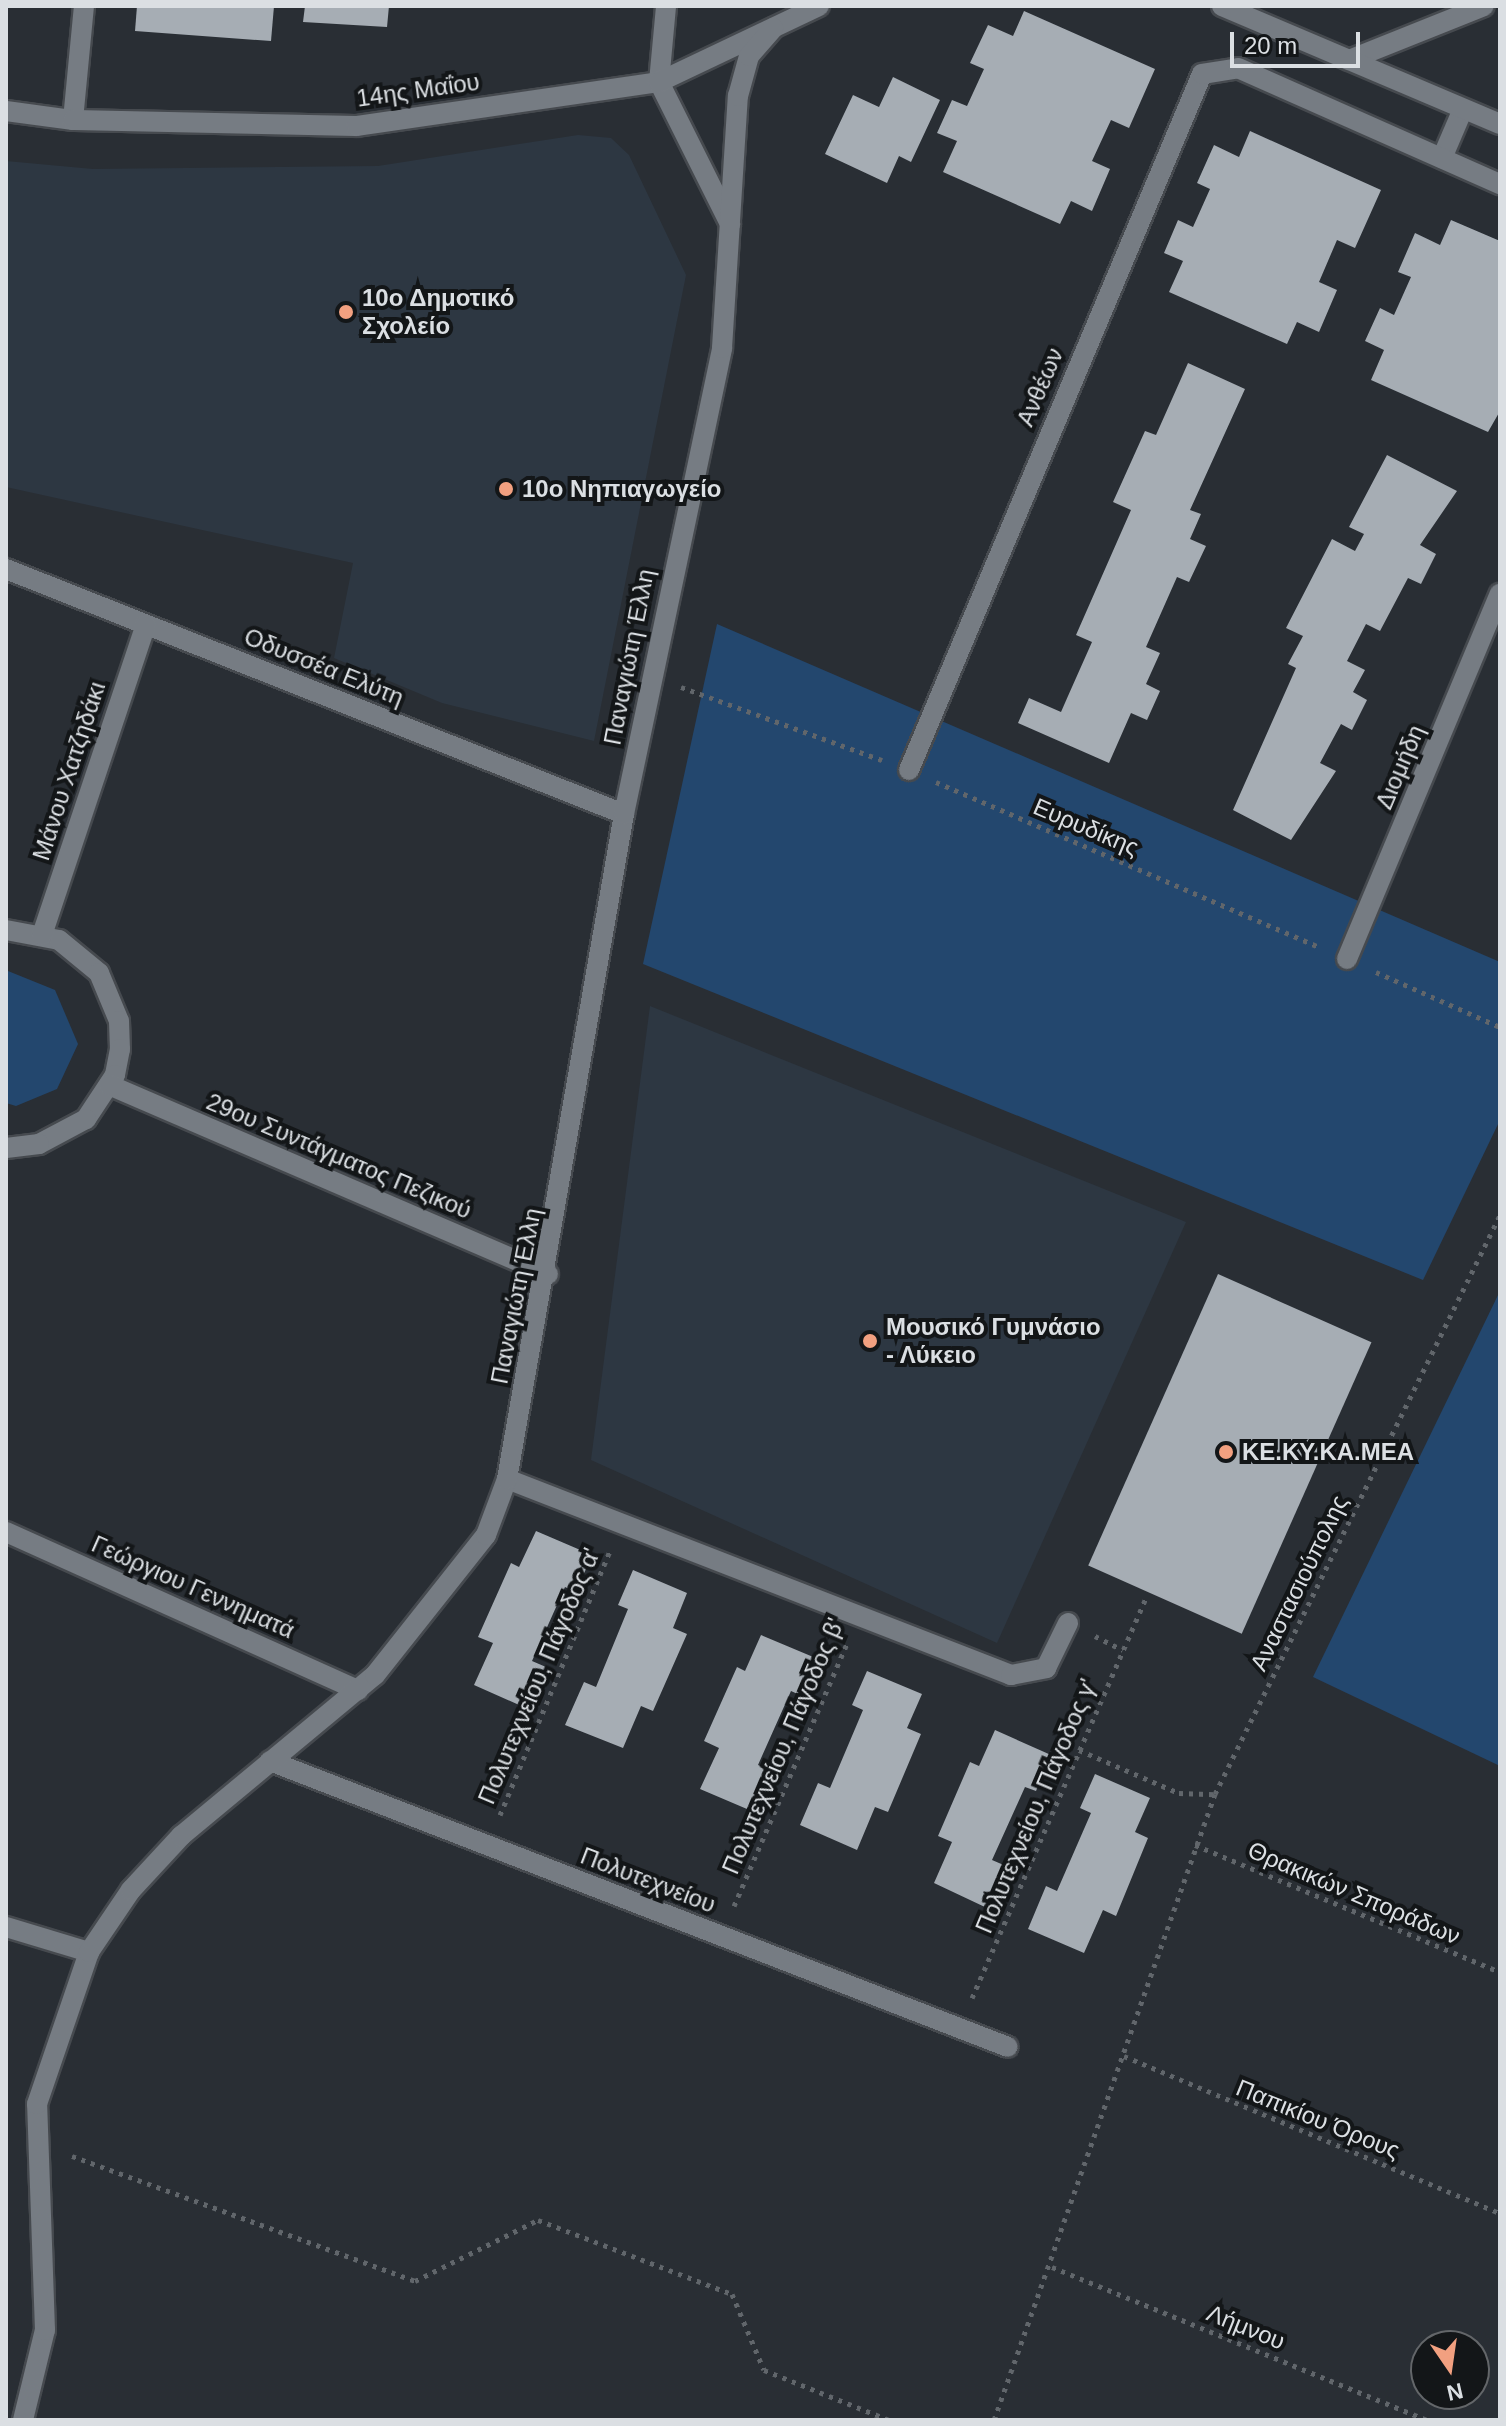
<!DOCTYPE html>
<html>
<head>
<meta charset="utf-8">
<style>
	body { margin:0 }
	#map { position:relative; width:1506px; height:2426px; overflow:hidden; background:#292e34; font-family:Arial,sans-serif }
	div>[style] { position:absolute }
	.built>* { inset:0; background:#2d3742 }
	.green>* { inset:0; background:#23476e }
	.building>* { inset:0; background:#a6adb4; transform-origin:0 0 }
	.path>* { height:5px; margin-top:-2.5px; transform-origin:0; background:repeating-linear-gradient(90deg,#61666b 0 4px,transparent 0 10px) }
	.roads { filter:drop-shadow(2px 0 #464a4f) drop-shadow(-2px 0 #464a4f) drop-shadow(0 2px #464a4f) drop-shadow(0 -2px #464a4f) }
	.pedestrian>* { height:20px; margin:-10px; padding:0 10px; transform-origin:10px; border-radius:10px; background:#767c83 }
	.minor>* { height:20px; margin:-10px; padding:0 10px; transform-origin:10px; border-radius:10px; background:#767c83 }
	.tertiary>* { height:20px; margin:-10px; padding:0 10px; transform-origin:10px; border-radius:10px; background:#767c83 }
	.dots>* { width:22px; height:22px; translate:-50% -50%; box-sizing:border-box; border:4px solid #131618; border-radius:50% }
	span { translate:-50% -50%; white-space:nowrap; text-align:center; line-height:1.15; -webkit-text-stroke:8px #131618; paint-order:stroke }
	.street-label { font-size:24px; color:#dbdfe3 }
	.poi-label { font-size:24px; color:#dbdfe3; font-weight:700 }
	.left { translate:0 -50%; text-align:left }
	.frame { position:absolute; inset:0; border:8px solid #dbdfe3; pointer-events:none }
	.north { position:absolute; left:1410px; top:2330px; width:80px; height:80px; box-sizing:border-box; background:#131618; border:2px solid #636669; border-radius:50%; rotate:167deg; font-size:22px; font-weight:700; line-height:32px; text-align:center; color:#dbdfe3 }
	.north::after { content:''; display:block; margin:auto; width:28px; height:36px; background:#f2a080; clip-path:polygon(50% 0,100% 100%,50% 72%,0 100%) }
	.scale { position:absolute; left:1230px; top:32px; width:130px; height:36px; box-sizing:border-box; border:4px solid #dbdfe3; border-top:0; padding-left:10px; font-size:24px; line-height:28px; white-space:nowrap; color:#dbdfe3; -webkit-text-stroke:6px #131618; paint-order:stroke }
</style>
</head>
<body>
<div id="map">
	<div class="built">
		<div style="clip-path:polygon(578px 135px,611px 138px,629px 155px,686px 275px,594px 741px,442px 703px,334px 658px,353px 563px,6px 487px,6px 161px,93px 169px,378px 166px)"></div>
		<div style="clip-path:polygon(650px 1006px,1186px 1222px,997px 1643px,591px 1460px)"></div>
	</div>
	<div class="green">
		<div style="clip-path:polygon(717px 624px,1500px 962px,1500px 1120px,1423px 1280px,643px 964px)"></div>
		<div style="clip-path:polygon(8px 971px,55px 990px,78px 1044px,57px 1089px,16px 1106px,6px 1103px)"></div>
		<div style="clip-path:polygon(1500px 1291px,1500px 1766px,1313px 1677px)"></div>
	</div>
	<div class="building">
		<div style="clip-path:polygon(137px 6px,274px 6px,271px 41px,135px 31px)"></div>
		<div style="clip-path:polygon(305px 6px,389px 6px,387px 27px,303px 22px)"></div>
		<div style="clip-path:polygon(1024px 11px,1155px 69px,1129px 128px,1111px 120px,1092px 161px,1110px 169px,1092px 211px,1071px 201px,1060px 224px,943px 172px,957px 141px,937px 133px,952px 100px,967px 106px,984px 69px,970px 63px,988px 25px,1013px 36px)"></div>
		<div style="clip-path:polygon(893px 77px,940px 100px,911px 162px,899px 156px,887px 183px,825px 154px,853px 95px,879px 107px)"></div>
		<div style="clip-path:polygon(1250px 131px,1381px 190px,1355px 248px,1337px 240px,1319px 282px,1337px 290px,1319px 332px,1297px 322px,1287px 344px,1169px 292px,1183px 261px,1164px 253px,1178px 220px,1193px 227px,1210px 189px,1197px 183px,1214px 145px,1239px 157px)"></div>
		<div style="clip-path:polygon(1451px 220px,1500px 241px,1500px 411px,1488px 432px,1371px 380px,1384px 350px,1365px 341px,1380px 308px,1394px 315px,1411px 277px,1398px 272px,1415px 233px,1440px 245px)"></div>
		<div style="clip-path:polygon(1188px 363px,1245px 389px,1190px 510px,1201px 514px,1190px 539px,1206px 546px,1189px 582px,1177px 577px,1146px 647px,1160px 653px,1146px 684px,1160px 691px,1147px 720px,1131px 713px,1109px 763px,1018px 723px,1029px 698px,1061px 712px,1068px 696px,1092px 642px,1076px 635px,1131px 510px,1113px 502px,1145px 431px,1156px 435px)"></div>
		<div style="clip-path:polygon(1387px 455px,1457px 491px,1420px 545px,1436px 554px,1421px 584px,1408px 578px,1380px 631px,1366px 624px,1347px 661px,1365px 670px,1353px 692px,1367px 700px,1352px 730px,1341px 724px,1320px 763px,1336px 771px,1291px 840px,1233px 810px,1296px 668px,1288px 664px,1303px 636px,1286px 628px,1332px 539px,1355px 551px,1364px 534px,1349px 527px)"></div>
		<div style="left:1218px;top:1274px;width:168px;height:319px;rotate:24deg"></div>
		<div style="clip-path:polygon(536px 1531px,592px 1555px,576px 1592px,565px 1587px,532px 1661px,546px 1667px,528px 1709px,474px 1685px,493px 1643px,478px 1637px,511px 1563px,519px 1567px)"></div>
		<div style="clip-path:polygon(633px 1570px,687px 1593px,673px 1628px,687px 1634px,653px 1711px,641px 1706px,623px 1748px,565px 1725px,584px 1682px,596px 1687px,628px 1609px,618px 1605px)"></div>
		<div style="clip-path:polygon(761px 1635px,818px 1659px,802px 1696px,791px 1691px,758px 1765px,772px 1771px,754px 1812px,700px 1789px,719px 1748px,704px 1741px,737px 1667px,745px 1671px)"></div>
		<div style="clip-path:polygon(867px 1671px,922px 1694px,907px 1728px,921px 1734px,888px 1812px,875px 1807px,857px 1850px,800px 1825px,818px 1783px,830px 1788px,863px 1710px,852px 1705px)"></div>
		<div style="clip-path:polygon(995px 1730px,1051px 1755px,1036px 1791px,1025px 1787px,992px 1860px,1006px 1866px,987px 1908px,934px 1883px,952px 1842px,938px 1836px,970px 1762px,979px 1766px)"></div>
		<div style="clip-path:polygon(1095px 1774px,1150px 1798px,1135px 1832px,1148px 1838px,1116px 1916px,1103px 1910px,1084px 1953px,1028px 1929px,1046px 1886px,1057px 1891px,1091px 1813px,1080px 1808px)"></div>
	</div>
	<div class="path">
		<div style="left:681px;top:687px;width:214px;rotate:20deg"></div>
		<div style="left:936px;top:782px;width:418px;rotate:23.3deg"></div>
		<div style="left:1376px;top:972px;width:136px;rotate:23.9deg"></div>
		<div style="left:1095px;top:1636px;width:31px;rotate:27deg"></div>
		<div style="left:1079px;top:1750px;width:109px;rotate:23.3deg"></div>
		<div style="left:1179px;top:1793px;width:36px;rotate:2deg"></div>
		<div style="left:500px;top:1815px;width:286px;rotate:-67.4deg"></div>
		<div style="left:1195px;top:1845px;width:330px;rotate:22.6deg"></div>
		<div style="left:734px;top:1906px;width:286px;rotate:-66.7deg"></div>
		<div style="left:972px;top:1998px;width:437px;rotate:-66.5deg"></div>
		<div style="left:1124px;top:2056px;width:407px;rotate:22.7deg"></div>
		<div style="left:72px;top:2156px;width:365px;rotate:20deg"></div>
		<div style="left:415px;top:2281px;width:137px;rotate:-26.4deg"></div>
		<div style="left:538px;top:2220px;width:208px;rotate:20.9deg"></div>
		<div style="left:732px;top:2294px;width:82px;rotate:67.2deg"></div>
		<div style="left:764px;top:2370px;width:135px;rotate:21.8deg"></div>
		<div style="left:1052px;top:2267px;width:404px;rotate:22.2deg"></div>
		<div style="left:994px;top:2420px;width:664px;rotate:-70.56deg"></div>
		<div style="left:1215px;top:1794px;width:645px;rotate:-63.79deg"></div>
	</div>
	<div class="roads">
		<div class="pedestrian">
			<div style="left:1349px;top:60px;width:145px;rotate:-21.8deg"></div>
		</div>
		<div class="minor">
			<div style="left:659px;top:82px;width:76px;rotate:-84.7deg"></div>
			<div style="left:73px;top:120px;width:115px;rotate:-84.5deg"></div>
			<div style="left:1442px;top:158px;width:53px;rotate:-66.8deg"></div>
			<div style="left:6px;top:569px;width:665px;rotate:21.63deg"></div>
			<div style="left:909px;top:770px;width:755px;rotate:-67.17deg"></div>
			<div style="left:1202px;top:74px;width:36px;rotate:-9deg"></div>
			<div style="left:1238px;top:68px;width:287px;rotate:23.9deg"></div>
			<div style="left:6px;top:930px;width:54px;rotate:10.7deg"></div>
			<div style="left:59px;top:940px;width:52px;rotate:39.5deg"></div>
			<div style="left:99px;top:973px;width:52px;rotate:67.4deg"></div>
			<div style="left:119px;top:1021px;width:28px;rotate:88deg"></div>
			<div style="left:120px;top:1049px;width:26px;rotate:101deg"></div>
			<div style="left:115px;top:1075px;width:53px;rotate:123.4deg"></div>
			<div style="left:86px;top:1119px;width:53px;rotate:152deg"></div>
			<div style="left:39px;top:1144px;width:33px;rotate:173deg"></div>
			<div style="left:42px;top:935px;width:327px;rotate:-71.5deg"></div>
			<div style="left:1347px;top:959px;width:396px;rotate:-67.3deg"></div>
			<div style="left:109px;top:1085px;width:478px;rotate:23.3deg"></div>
			<div style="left:507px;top:1479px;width:541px;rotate:21.25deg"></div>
			<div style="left:1011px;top:1675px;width:36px;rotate:-11deg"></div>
			<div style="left:1046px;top:1668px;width:50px;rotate:-63.9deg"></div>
			<div style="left:6px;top:1532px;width:386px;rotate:24.2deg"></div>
			<div style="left:270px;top:1761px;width:791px;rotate:21.18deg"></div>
			<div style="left:6px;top:1927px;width:87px;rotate:16.8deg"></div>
		</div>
		<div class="tertiary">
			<div style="left:1222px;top:6px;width:302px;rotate:23deg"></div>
			<div style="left:659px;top:82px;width:159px;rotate:63.4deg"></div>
			<div style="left:6px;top:111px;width:68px;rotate:7.7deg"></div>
			<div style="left:73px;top:120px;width:284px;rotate:1.2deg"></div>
			<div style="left:357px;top:126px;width:305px;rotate:-8.3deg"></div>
			<div style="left:659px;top:82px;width:177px;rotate:-25.4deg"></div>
			<div style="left:23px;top:2420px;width:93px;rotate:-76.3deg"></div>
			<div style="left:45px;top:2330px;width:226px;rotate:-92deg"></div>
			<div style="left:37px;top:2104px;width:161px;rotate:-71.1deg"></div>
			<div style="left:89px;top:1952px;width:75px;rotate:-55.9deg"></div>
			<div style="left:131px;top:1890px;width:74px;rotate:-47.2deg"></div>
			<div style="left:181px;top:1836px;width:252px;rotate:-39.7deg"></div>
			<div style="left:375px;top:1675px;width:179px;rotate:-51.6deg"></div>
			<div style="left:486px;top:1535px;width:60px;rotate:-69.4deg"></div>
			<div style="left:507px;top:1479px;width:675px;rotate:-80.02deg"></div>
			<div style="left:624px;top:814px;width:476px;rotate:-78.1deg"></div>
			<div style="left:722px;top:348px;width:253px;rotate:-86.4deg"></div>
			<div style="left:738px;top:96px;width:41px;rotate:-74.6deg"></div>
			<div style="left:749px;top:56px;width:37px;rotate:-49deg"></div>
		</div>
	</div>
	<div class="dots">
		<div style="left:346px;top:312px;background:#f2a080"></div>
		<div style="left:506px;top:489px;background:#f2a080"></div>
		<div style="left:870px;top:1341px;background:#f2a080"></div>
		<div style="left:1226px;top:1452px;background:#f2a080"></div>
	</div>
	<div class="street-label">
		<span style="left:418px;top:90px;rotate:-8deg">14ης Μαΐου</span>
		<span style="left:1040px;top:387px;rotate:-67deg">Ανθέων</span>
		<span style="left:629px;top:657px;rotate:-79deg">Παναγιώτη Έλλη</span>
		<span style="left:324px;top:667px;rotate:22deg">Οδυσσέα Ελύτη</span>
		<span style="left:1400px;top:767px;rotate:-67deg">Διομήδη</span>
		<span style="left:69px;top:771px;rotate:-72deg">Μάνου Χατζηδάκι</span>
		<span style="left:1086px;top:827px;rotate:23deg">Ευρυδίκης</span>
		<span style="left:339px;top:1156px;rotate:23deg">29ου Συντάγματος Πεζικού</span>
		<span style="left:516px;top:1296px;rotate:-79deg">Παναγιώτη Έλλη</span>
		<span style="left:1299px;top:1583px;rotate:-64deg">Αναστασιούπολης</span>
		<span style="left:193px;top:1587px;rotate:24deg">Γεώργιου Γεννηματά</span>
		<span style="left:539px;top:1676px;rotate:-67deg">Πολυτεχνείου, Πάγοδος α'</span>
		<span style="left:783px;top:1746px;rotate:-67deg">Πολυτεχνείου, Πάγοδος β'</span>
		<span style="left:1036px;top:1806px;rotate:-67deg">Πολυτεχνείου, Πάγοδος γ'</span>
		<span style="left:648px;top:1880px;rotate:21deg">Πολυτεχνείου</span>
		<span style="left:1354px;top:1893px;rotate:23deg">Θρακικών Σποράδων</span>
		<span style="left:1318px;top:2119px;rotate:22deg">Παπικίου Όρους</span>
		<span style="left:1246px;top:2327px;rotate:22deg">Λήμνου</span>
	</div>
	<div class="poi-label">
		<span class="left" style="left:362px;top:312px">10ο Δημοτικό<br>Σχολείο</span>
		<span class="left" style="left:522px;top:489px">10ο Νηπιαγωγείο</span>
		<span class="left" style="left:886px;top:1341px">Μουσικό Γυμνάσιο<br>- Λύκειο</span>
		<span class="left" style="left:1242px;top:1452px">ΚΕ.ΚΥ.ΚΑ.ΜΕΑ</span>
	</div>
	<div class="frame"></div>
	<div class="north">N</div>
	<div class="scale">20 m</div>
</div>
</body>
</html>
